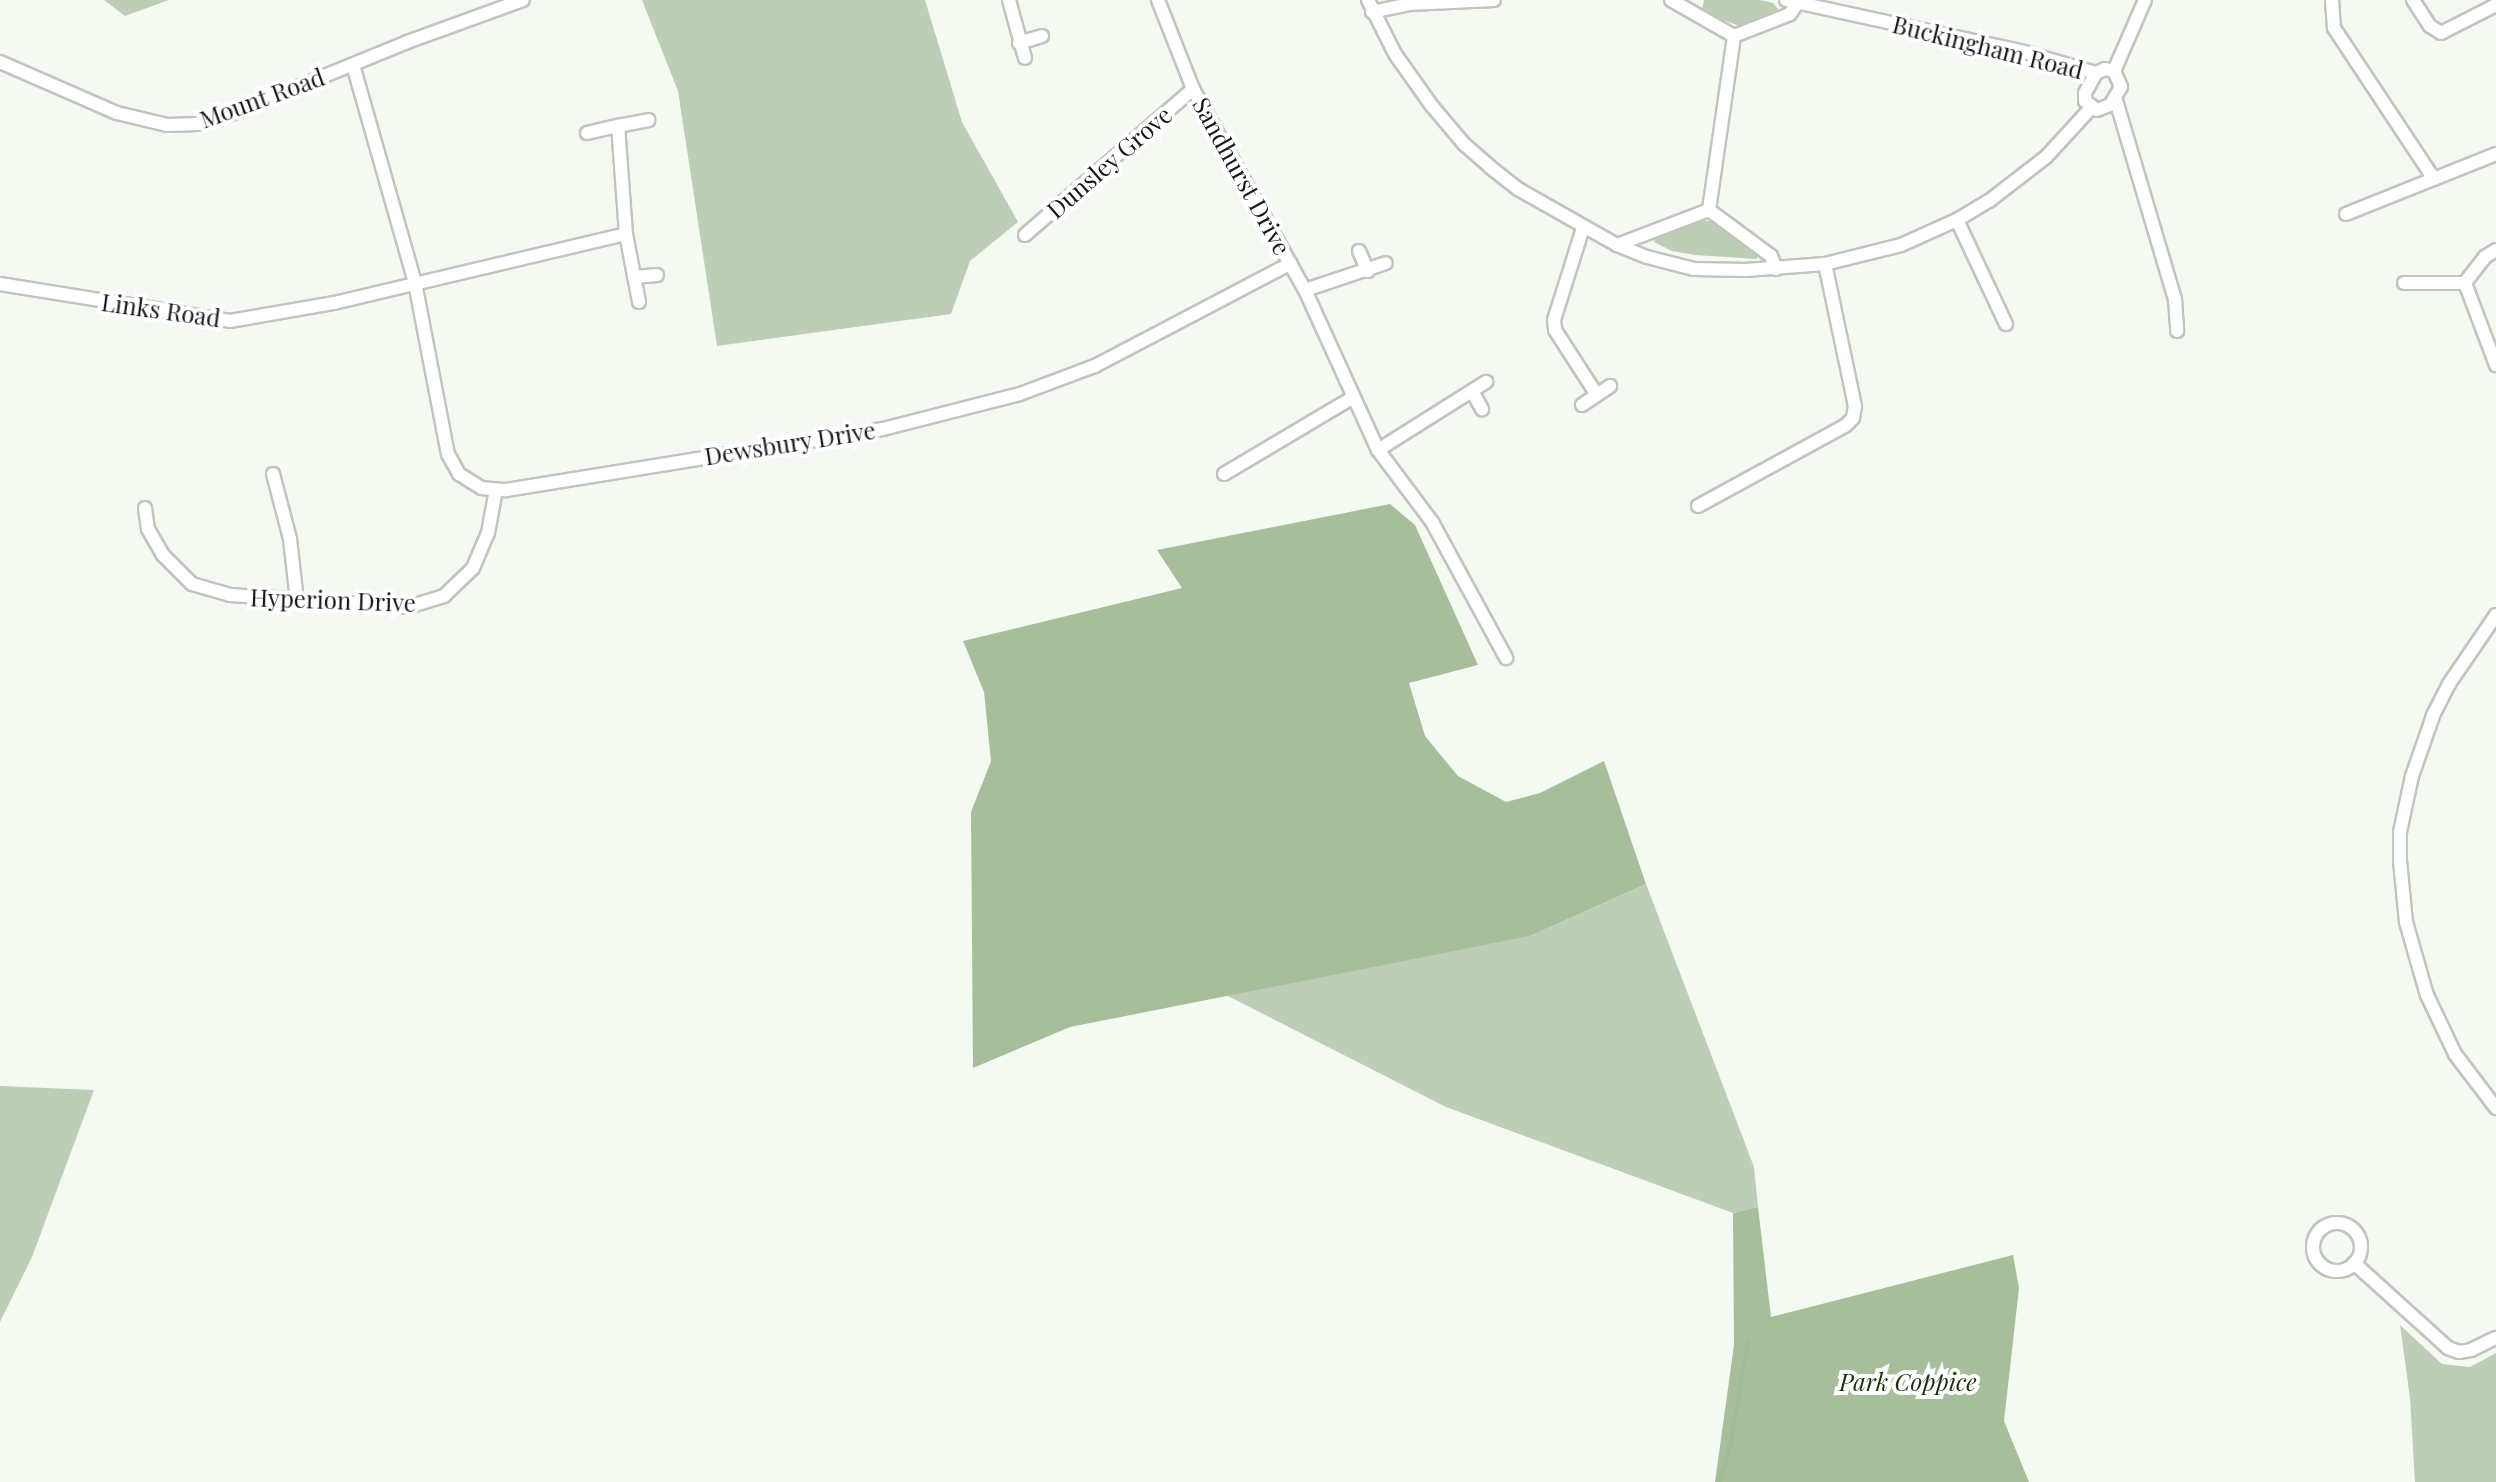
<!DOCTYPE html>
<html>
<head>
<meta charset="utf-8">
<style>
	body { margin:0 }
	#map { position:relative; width:2496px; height:1482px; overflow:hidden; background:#f4faf2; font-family:"Playfair Display",serif }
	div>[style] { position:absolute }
	.green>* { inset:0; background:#bdcdb6 }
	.forest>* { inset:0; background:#a6bf9a }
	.stream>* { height:4px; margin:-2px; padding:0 2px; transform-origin:2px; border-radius:2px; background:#a2bb96 }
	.roads { filter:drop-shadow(2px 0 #c0c5bd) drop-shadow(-2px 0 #c0c5bd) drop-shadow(0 2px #c0c5bd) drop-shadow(0 -2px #c0c5bd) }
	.minor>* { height:12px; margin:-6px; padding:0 6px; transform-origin:6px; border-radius:6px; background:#fff }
	.minor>.ring { margin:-6px; padding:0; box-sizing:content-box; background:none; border:12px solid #fff; border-radius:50% }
	span { translate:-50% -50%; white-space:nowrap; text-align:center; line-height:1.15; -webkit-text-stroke:8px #fff; paint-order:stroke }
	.street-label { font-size:24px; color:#171917 }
	.park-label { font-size:24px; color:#183008; font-style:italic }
</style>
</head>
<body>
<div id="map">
	<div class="green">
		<div style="clip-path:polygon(104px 0,169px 0,125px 16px)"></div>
		<div style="clip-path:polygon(642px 0,925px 0,962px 122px,1018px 222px,970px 261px,951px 314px,717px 346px,678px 91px)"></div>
		<div style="clip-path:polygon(1704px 0,1760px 0,1773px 3px,1778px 9px,1774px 15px,1742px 27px,1707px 14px,1702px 10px)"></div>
		<div style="clip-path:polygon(1699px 220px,1716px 222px,1757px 251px,1757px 259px,1695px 255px,1672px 251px,1654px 242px,1656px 235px)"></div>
		<div style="clip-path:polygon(1646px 884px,1754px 1167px,1758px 1207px,1733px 1213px,1446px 1107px,1224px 994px,1530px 936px)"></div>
		<div style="clip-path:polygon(0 1086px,94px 1090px,32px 1257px,0 1322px)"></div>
		<div style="clip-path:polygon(2400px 1325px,2442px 1364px,2470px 1367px,2496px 1353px,2496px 1482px,2415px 1482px,2410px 1398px)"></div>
	</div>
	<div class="forest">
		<div style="clip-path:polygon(1390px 504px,1415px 525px,1478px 665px,1409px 683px,1425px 736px,1458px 776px,1506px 802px,1540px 793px,1604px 761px,1646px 884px,1530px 936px,1070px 1027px,973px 1068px,971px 812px,991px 761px,984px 692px,963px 641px,1182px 588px,1157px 550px)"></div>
		<div style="clip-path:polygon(1758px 1207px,1771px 1317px,2013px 1255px,2019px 1288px,2004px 1421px,2029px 1482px,1715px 1482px,1734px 1345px,1733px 1213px)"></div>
	</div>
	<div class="stream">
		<div style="left:1719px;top:1482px;width:36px;rotate:-72deg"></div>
		<div style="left:1730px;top:1448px;width:109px;rotate:-80.5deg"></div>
	</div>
	<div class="roads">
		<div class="minor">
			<div style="left:1009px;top:0;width:60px;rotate:74.6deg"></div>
			<div style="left:1158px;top:0;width:96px;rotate:68.5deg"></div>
			<div style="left:1193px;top:89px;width:230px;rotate:60.9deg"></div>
			<div style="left:1305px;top:290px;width:85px;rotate:-18.4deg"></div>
			<div style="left:1368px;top:0;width:60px;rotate:63.4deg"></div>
			<div style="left:1395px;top:54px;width:64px;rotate:54.6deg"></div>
			<div style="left:1432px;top:106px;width:50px;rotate:49.9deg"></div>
			<div style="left:1464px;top:144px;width:35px;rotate:41deg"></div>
			<div style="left:1490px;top:167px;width:36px;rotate:38deg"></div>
			<div style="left:1518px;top:189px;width:114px;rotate:29.5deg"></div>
			<div style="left:1617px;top:245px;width:32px;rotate:22deg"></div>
			<div style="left:1647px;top:257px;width:49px;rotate:14.3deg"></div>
			<div style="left:1694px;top:269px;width:52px;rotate:1.1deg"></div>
			<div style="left:1746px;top:270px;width:79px;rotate:-4.3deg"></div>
			<div style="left:1825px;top:264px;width:78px;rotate:-14deg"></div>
			<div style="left:1901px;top:245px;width:61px;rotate:-24.1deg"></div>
			<div style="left:1957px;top:220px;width:37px;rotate:-31deg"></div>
			<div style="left:1989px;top:201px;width:72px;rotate:-37.7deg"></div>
			<div style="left:2046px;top:157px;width:67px;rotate:-47.4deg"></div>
			<div style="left:1671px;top:0;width:73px;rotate:29.7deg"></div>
			<div style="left:1734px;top:36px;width:60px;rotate:-21.4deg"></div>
			<div style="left:1790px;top:14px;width:14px;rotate:-56deg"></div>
			<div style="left:1786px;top:0;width:244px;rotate:12.3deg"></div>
			<div style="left:2024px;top:52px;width:75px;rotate:16.3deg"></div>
			<div style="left:2332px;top:0;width:28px;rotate:86deg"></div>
			<div style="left:2334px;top:28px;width:181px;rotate:56.5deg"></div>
			<div style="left:2413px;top:0;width:31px;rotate:57deg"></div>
			<div style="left:2430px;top:26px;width:13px;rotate:32deg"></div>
			<div style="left:2441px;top:33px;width:62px;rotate:-27deg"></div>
			<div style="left:1372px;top:12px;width:38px;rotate:-12deg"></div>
			<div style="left:1409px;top:4px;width:85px;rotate:-2.7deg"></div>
			<div style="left:1019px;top:43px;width:24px;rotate:-17deg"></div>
			<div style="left:0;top:62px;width:128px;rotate:23.6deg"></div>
			<div style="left:117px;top:113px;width:51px;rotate:13.5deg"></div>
			<div style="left:167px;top:125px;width:31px;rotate:-2deg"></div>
			<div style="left:198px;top:124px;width:34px;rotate:-17deg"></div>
			<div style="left:231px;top:114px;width:190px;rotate:-22.2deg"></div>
			<div style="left:407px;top:42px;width:123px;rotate:-19.9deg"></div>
			<div style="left:353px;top:65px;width:227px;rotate:74.1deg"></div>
			<div style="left:415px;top:283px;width:174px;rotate:79.1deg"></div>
			<div style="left:448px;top:454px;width:23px;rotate:61deg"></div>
			<div style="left:459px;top:474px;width:26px;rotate:32deg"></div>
			<div style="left:481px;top:488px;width:25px;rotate:5deg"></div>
			<div style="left:506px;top:490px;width:382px;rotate:-9.2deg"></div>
			<div style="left:883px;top:429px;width:141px;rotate:-14.3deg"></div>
			<div style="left:1020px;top:394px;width:80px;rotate:-20.5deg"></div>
			<div style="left:1095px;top:366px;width:221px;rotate:-27.7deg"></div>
			<div style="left:2105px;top:69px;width:9px;rotate:13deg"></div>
			<div style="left:2114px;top:71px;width:17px;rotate:66deg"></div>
			<div style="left:2121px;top:87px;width:21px;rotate:121deg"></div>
			<div style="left:2110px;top:105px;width:14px;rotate:159deg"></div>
			<div style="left:2097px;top:110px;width:15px;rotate:-143deg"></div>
			<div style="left:2085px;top:101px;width:8px;rotate:-90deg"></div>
			<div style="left:2085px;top:93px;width:23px;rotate:-61deg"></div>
			<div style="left:2096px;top:73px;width:10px;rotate:-24deg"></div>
			<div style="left:2114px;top:71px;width:77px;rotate:-66.4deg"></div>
			<div style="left:2115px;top:97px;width:211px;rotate:73.5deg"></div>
			<div style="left:2175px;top:299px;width:32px;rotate:86deg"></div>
			<div style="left:587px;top:133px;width:32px;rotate:-13deg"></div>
			<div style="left:1709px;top:210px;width:176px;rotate:-81.8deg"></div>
			<div style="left:2346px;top:214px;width:162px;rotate:-21.8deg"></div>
			<div style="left:1957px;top:220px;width:115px;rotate:64.8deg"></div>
			<div style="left:1583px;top:228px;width:96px;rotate:107.5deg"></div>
			<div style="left:1554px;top:320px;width:10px;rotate:84deg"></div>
			<div style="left:1555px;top:330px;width:77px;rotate:57.1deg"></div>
			<div style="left:1025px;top:235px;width:223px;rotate:-41deg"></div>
			<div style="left:1617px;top:245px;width:98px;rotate:-20.8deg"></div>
			<div style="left:1709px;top:210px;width:77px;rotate:36.6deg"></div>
			<div style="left:1771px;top:256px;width:14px;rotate:69deg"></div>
			<div style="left:2496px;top:250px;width:13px;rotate:148deg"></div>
			<div style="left:2485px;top:257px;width:33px;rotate:128deg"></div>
			<div style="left:2465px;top:283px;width:88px;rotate:69.3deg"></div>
			<div style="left:1359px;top:251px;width:22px;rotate:66deg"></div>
			<div style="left:634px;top:277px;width:23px;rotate:-5deg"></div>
			<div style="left:2404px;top:283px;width:61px"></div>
			<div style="left:0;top:284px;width:233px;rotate:9.1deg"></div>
			<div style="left:230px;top:321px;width:106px;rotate:-9.8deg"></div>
			<div style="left:334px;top:303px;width:300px;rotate:-13.3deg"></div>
			<div style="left:1305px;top:290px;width:176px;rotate:65.5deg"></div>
			<div style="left:1378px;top:450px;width:90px;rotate:53.1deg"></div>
			<div style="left:1432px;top:522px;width:155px;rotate:61.4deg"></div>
			<div style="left:639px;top:302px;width:69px;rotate:-100.8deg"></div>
			<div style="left:626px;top:234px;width:108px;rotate:-94.2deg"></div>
			<div style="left:618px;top:126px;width:31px;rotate:-11deg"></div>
			<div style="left:1472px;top:391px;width:21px;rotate:61deg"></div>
			<div style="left:1582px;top:405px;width:34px;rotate:-34deg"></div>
			<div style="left:1378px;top:450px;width:128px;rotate:-32.2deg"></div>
			<div style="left:273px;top:474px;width:67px;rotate:75.3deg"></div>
			<div style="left:290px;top:539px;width:61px;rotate:83.5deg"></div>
			<div style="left:1224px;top:474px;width:149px;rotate:-30.7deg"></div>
			<div style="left:1698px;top:506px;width:167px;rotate:-28.6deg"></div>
			<div style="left:1845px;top:426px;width:11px;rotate:-45deg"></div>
			<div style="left:1853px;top:418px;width:12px;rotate:-81deg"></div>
			<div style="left:1855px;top:406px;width:145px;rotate:-101.9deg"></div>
			<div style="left:145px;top:508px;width:21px;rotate:82deg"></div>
			<div style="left:148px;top:529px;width:30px;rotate:60deg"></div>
			<div style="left:163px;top:555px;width:41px;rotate:45deg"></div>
			<div style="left:192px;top:584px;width:40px;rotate:16deg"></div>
			<div style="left:230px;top:595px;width:178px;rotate:3.9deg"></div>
			<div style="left:408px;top:607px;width:38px;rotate:-17deg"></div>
			<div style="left:444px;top:596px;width:40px;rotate:-44deg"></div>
			<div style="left:473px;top:568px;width:38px;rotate:-67deg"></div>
			<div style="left:488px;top:533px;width:44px;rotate:-79.5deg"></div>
			<div style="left:2496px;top:615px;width:83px;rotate:124.3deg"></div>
			<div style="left:2449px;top:684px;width:36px;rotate:117deg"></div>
			<div style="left:2433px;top:716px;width:64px;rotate:109.3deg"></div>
			<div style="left:2412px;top:776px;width:57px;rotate:102.1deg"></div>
			<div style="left:2400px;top:832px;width:29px;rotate:90deg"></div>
			<div style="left:2400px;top:861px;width:61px;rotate:84.4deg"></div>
			<div style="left:2406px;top:922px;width:76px;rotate:74deg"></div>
			<div style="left:2427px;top:995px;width:65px;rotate:64.6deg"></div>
			<div style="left:2455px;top:1054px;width:68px;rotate:52.8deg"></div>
			<div class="ring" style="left:2313px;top:1223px;width:36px;height:36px"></div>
			<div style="left:2354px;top:1263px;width:127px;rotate:42.1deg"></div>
			<div style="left:2448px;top:1348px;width:12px;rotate:20deg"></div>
			<div style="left:2459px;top:1352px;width:12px;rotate:-9deg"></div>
			<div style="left:2471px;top:1350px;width:28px;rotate:-26deg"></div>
		</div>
	</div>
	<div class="street-label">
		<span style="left:1988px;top:47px;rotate:14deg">Buckingham Road</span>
		<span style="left:262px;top:98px;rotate:-20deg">Mount Road</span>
		<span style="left:1109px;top:162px;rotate:-41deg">Dunsley Grove</span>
		<span style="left:1242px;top:176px;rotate:61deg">Sandhurst Drive</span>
		<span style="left:161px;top:310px;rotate:8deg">Links Road</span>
		<span style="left:790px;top:443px;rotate:-9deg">Dewsbury Drive</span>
		<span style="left:333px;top:600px;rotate:2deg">Hyperion Drive</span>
	</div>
	<div class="park-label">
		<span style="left:1908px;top:1382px">Park Coppice</span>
	</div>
</div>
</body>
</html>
